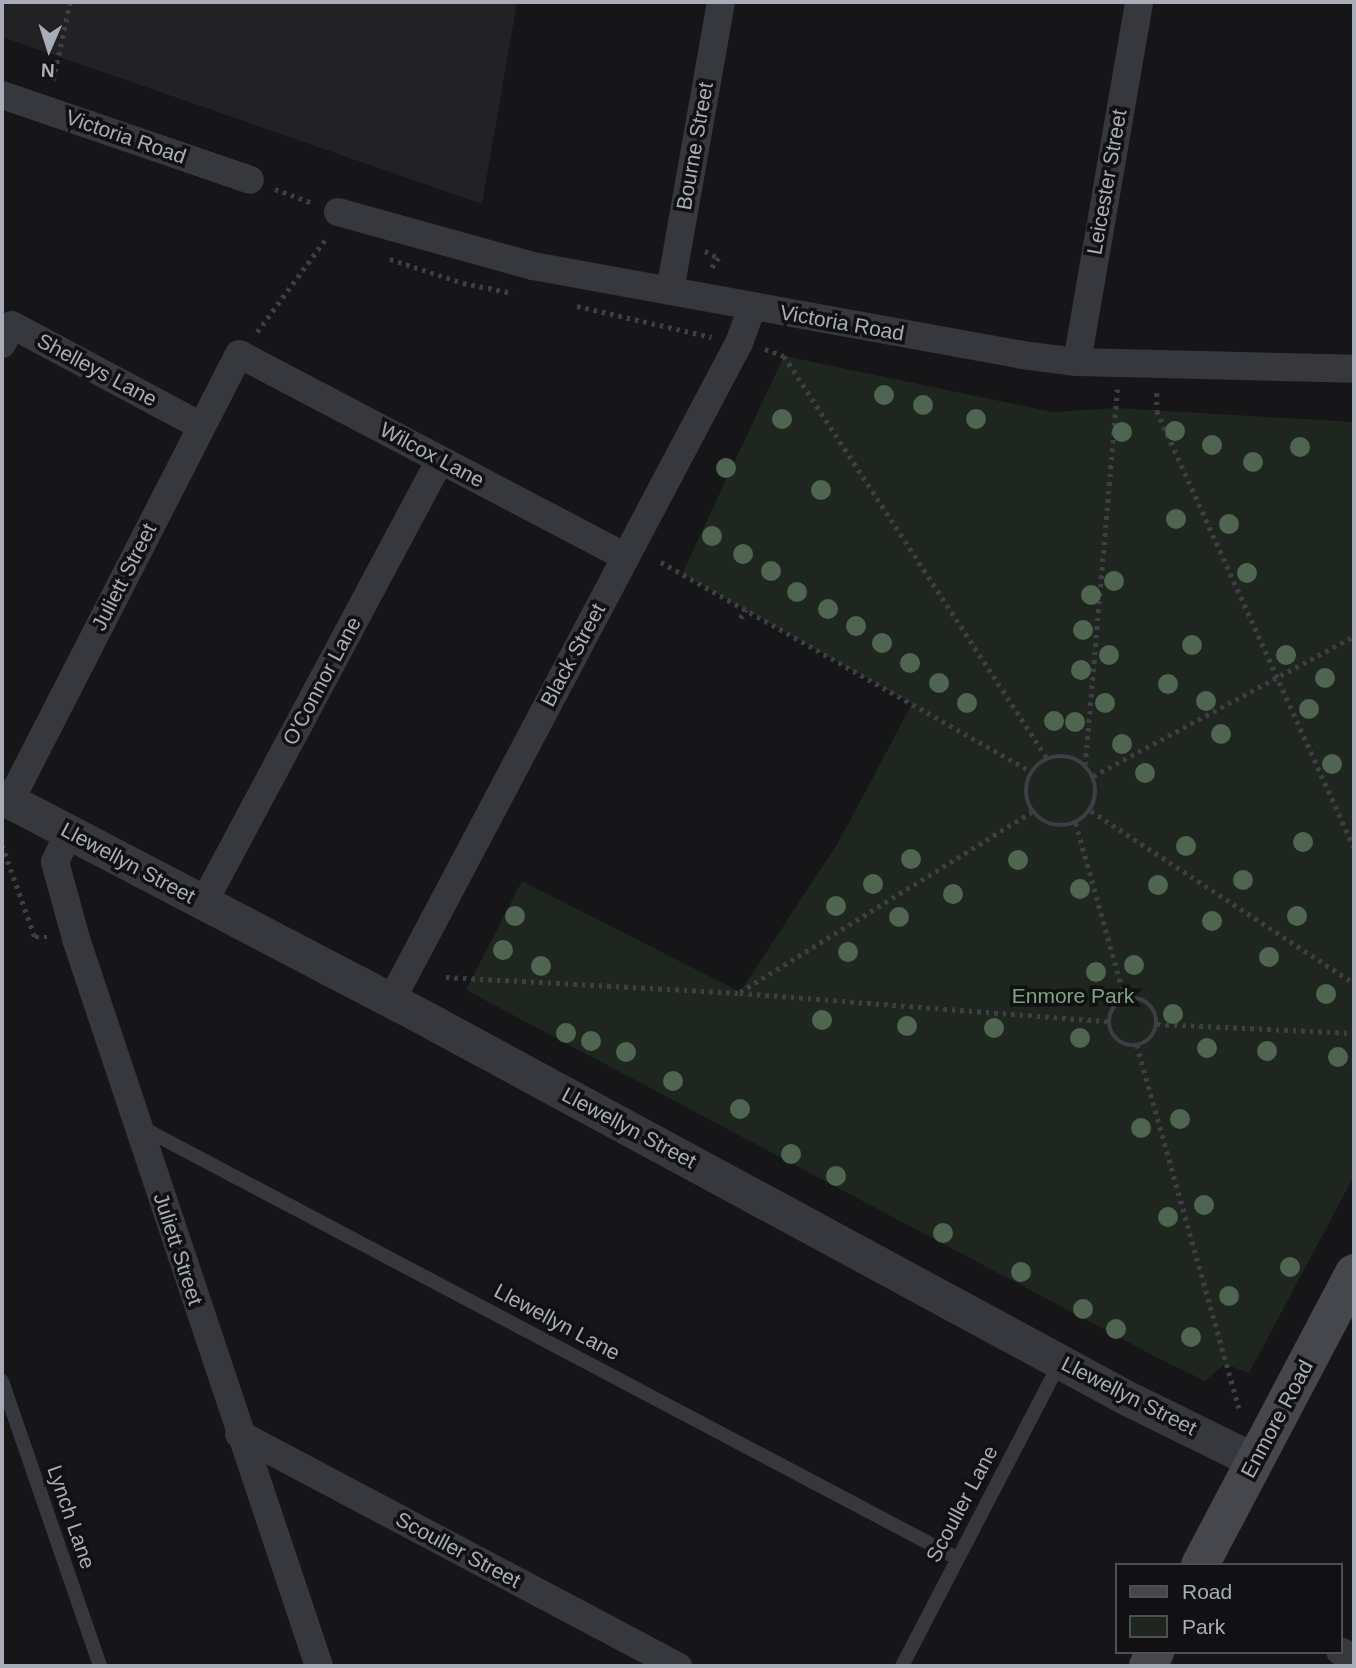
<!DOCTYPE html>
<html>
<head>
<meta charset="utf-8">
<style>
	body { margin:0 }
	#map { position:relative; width:1356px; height:1668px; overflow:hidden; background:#161618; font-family:Arial,sans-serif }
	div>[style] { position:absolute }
	.built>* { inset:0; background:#222225 }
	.green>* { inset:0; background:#1e261f }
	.path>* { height:4.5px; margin-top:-2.25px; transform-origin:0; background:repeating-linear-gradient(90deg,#3d3f44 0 3.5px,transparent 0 8.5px) }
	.path>.ring { margin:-2.25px; padding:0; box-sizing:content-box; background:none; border:4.5px solid #3d3f44; border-radius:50% }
	.service>* { height:14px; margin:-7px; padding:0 7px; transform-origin:7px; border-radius:7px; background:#37383d }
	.minor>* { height:28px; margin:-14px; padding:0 14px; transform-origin:14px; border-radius:14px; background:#37383d }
	.tertiary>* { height:35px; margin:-17.5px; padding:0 17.5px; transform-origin:17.5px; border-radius:17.5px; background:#37383d }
	.secondary>* { height:38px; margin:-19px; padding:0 19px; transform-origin:19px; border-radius:19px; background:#45474d }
	.trees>* { width:20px; height:20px; margin:-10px; border-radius:50%; background:#506452 }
	span { translate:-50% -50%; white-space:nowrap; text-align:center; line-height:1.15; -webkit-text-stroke:7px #111113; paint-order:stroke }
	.street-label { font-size:21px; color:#a8adb8 }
	.park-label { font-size:21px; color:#7fa381 }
	.frame { position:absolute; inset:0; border:4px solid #a8adb8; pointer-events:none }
	.legend { position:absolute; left:1115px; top:1563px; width:228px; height:91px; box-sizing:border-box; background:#111113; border:2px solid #4d4f55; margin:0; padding:9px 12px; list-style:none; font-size:21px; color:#a8adb8 }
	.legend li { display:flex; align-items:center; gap:14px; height:35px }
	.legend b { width:35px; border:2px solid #4d4f55 }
	.north { position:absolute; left:14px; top:14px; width:70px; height:70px; -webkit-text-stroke:5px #111113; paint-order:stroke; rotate:183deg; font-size:19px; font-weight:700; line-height:28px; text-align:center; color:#a8adb8 }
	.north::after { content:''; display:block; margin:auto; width:24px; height:32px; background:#a8adb8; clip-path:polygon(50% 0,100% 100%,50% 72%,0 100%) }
</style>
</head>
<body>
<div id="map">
	<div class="built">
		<div style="clip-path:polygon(2px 2px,517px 2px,482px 204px,2px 37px)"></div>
	</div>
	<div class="green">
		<div style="clip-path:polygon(784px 356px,1053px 412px,1117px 408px,1354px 422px,1354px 1176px,1249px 1373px,1225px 1364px,1205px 1381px,1156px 1357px,466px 990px,522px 881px,740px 992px,838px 843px,912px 704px,682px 574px)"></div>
	</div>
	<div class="path">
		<div style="left:53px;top:80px;width:80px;rotate:-77.7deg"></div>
		<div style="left:275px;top:189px;width:40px;rotate:20.2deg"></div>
		<div style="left:705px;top:251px;width:16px;rotate:27deg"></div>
		<div style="left:719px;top:258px;width:14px;rotate:126deg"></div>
		<div style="left:390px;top:259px;width:77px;rotate:18.2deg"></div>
		<div style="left:463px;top:283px;width:51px;rotate:11.3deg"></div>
		<div style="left:577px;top:306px;width:138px;rotate:13deg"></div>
		<div style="left:257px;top:332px;width:118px;rotate:-53.6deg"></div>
		<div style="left:765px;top:349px;width:20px;rotate:20deg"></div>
		<div style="left:784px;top:356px;width:480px;rotate:56.8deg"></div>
		<div style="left:1157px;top:393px;width:18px;rotate:90deg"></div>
		<div style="left:1157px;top:411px;width:478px;rotate:65.7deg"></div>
		<div style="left:661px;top:562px;width:424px;rotate:29.5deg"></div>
		<div style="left:740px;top:618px;width:10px;rotate:-53deg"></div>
		<div class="ring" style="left:1026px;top:756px;width:65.5px;height:65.5px"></div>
		<div style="left:1085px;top:765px;width:377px;rotate:-85.1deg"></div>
		<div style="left:1093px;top:776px;width:296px;rotate:-28.2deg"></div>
		<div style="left:1091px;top:811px;width:314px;rotate:33.2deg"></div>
		<div style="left:1076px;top:823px;width:183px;rotate:74.4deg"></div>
		<div style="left:2px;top:845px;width:98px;rotate:70.3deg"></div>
		<div style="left:35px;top:937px;width:13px"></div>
		<div style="left:446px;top:977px;width:294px;rotate:3.1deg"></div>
		<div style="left:740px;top:993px;width:369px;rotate:4.4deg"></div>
		<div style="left:740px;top:992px;width:342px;rotate:-31.7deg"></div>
		<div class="ring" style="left:1109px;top:998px;width:43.5px;height:43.5px"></div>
		<div style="left:1157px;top:1024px;width:197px;rotate:2.6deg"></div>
		<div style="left:1137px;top:1045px;width:377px;rotate:74.3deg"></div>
	</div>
	<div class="service">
		<div style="left:139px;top:1126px;width:925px;rotate:27.84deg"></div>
		<div style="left:2px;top:1381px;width:301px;rotate:71deg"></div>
		<div style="left:902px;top:1666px;width:342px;rotate:-62.5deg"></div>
	</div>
	<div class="minor">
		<div style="left:2px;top:95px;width:262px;rotate:18.9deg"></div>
		<div style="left:338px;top:212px;width:202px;rotate:15.5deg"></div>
		<div style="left:533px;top:266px;width:497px;rotate:10.3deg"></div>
		<div style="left:1022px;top:355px;width:55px;rotate:7.3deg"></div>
		<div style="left:1077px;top:362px;width:277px;rotate:1.4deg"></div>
		<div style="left:670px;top:291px;width:293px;rotate:-80deg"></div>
		<div style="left:2px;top:344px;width:21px;rotate:-62deg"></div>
		<div style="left:12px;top:325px;width:214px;rotate:28.1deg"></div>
		<div style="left:1077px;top:362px;width:365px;rotate:-80.2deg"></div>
		<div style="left:10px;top:801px;width:502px;rotate:-62.87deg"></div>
		<div style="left:239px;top:354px;width:436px;rotate:27.7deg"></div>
		<div style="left:69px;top:832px;width:33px;rotate:115deg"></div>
		<div style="left:55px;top:862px;width:80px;rotate:74.7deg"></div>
		<div style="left:76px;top:939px;width:767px;rotate:71.52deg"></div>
		<div style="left:204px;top:902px;width:501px;rotate:-61.9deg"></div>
		<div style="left:391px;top:1001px;width:744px;rotate:-62.13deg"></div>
		<div style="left:739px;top:343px;width:37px;rotate:-70deg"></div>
		<div style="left:239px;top:1434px;width:497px;rotate:27.9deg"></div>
		<div style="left:1340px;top:1651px;width:16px;rotate:27deg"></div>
	</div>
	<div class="tertiary">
		<div style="left:2px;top:797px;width:488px;rotate:27.6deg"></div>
		<div style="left:434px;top:1023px;width:786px;rotate:28.42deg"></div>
		<div style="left:1125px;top:1397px;width:145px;rotate:26.2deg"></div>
	</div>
	<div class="secondary">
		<div style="left:1200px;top:1565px;width:330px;rotate:-62.2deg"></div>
		<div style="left:1148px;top:1666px;width:16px;rotate:-63deg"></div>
	</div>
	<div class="trees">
		<div style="left:884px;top:395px"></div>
		<div style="left:923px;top:405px"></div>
		<div style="left:782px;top:419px"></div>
		<div style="left:976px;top:419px"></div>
		<div style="left:1175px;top:431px"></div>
		<div style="left:1122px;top:432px"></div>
		<div style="left:1212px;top:445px"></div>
		<div style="left:1300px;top:447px"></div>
		<div style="left:1253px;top:462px"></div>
		<div style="left:726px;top:468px"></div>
		<div style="left:821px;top:490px"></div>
		<div style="left:1176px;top:519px"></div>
		<div style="left:1229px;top:524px"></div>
		<div style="left:712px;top:536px"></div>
		<div style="left:743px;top:554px"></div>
		<div style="left:771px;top:571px"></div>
		<div style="left:1247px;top:573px"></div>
		<div style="left:1114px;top:581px"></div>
		<div style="left:797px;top:592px"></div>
		<div style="left:1091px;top:595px"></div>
		<div style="left:828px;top:609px"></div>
		<div style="left:856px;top:626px"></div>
		<div style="left:1083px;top:630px"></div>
		<div style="left:882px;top:643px"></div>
		<div style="left:1192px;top:645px"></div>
		<div style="left:1109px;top:655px"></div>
		<div style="left:1286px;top:655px"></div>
		<div style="left:910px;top:663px"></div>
		<div style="left:1081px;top:670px"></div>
		<div style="left:1325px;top:678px"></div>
		<div style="left:939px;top:683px"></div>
		<div style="left:1168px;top:684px"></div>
		<div style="left:1206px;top:701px"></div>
		<div style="left:967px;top:703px"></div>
		<div style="left:1105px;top:703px"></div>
		<div style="left:1309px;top:709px"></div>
		<div style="left:1054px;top:721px"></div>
		<div style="left:1075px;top:722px"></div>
		<div style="left:1221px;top:734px"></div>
		<div style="left:1122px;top:744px"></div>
		<div style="left:1332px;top:764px"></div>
		<div style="left:1145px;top:773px"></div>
		<div style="left:1303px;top:842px"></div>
		<div style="left:1186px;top:846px"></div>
		<div style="left:911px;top:859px"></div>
		<div style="left:1018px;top:860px"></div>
		<div style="left:1243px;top:880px"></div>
		<div style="left:873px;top:884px"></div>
		<div style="left:1158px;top:885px"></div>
		<div style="left:1080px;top:889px"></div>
		<div style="left:953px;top:894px"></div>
		<div style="left:836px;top:906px"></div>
		<div style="left:515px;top:916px"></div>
		<div style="left:1297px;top:916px"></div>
		<div style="left:899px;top:917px"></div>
		<div style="left:1212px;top:921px"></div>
		<div style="left:503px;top:950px"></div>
		<div style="left:848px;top:952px"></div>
		<div style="left:1269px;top:957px"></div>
		<div style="left:1134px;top:965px"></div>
		<div style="left:541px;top:966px"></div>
		<div style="left:1096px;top:972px"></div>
		<div style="left:1326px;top:994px"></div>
		<div style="left:1173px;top:1014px"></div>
		<div style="left:822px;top:1020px"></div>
		<div style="left:907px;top:1026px"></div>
		<div style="left:994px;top:1028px"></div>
		<div style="left:566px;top:1033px"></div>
		<div style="left:1080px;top:1038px"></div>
		<div style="left:591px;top:1041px"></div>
		<div style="left:1207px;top:1048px"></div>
		<div style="left:1267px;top:1051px"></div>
		<div style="left:626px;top:1052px"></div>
		<div style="left:1338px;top:1057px"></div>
		<div style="left:673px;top:1081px"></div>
		<div style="left:740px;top:1109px"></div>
		<div style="left:1180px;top:1119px"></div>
		<div style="left:1141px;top:1128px"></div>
		<div style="left:791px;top:1154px"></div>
		<div style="left:836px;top:1176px"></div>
		<div style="left:1204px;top:1205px"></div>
		<div style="left:1168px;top:1217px"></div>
		<div style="left:943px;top:1233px"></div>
		<div style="left:1290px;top:1267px"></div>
		<div style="left:1021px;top:1272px"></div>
		<div style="left:1229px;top:1296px"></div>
		<div style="left:1083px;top:1309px"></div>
		<div style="left:1116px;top:1329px"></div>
		<div style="left:1191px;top:1337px"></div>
	</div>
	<div class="street-label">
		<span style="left:126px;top:137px;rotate:19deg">Victoria Road</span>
		<span style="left:695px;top:146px;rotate:-80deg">Bourne Street</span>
		<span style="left:1107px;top:182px;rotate:-80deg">Leicester Street</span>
		<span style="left:842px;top:323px;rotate:10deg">Victoria Road</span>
		<span style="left:97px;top:370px;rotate:28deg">Shelleys Lane</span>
		<span style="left:432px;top:455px;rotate:28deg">Wilcox Lane</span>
		<span style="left:124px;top:577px;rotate:-63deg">Juliett Street</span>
		<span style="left:573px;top:655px;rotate:-62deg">Black Street</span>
		<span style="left:322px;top:681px;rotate:-62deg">O'Connor Lane</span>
		<span style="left:128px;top:863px;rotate:28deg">Llewellyn Street</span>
		<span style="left:629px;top:1128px;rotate:28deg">Llewellyn Street</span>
		<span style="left:178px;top:1249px;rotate:72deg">Juliett Street</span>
		<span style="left:557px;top:1322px;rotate:28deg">Llewellyn Lane</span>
		<span style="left:1129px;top:1396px;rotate:27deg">Llewellyn Street</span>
		<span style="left:1277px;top:1419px;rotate:-62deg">Enmore Road</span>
		<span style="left:962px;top:1504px;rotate:-62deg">Scouller Lane</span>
		<span style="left:71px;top:1517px;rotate:71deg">Lynch Lane</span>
		<span style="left:458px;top:1550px;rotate:28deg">Scouller Street</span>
	</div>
	<div class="park-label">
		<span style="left:1073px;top:996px">Enmore Park</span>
	</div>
	<div class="frame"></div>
	<ul class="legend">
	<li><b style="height:9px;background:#45474d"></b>Road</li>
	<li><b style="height:19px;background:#1e261f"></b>Park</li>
	</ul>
	<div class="north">N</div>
</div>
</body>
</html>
